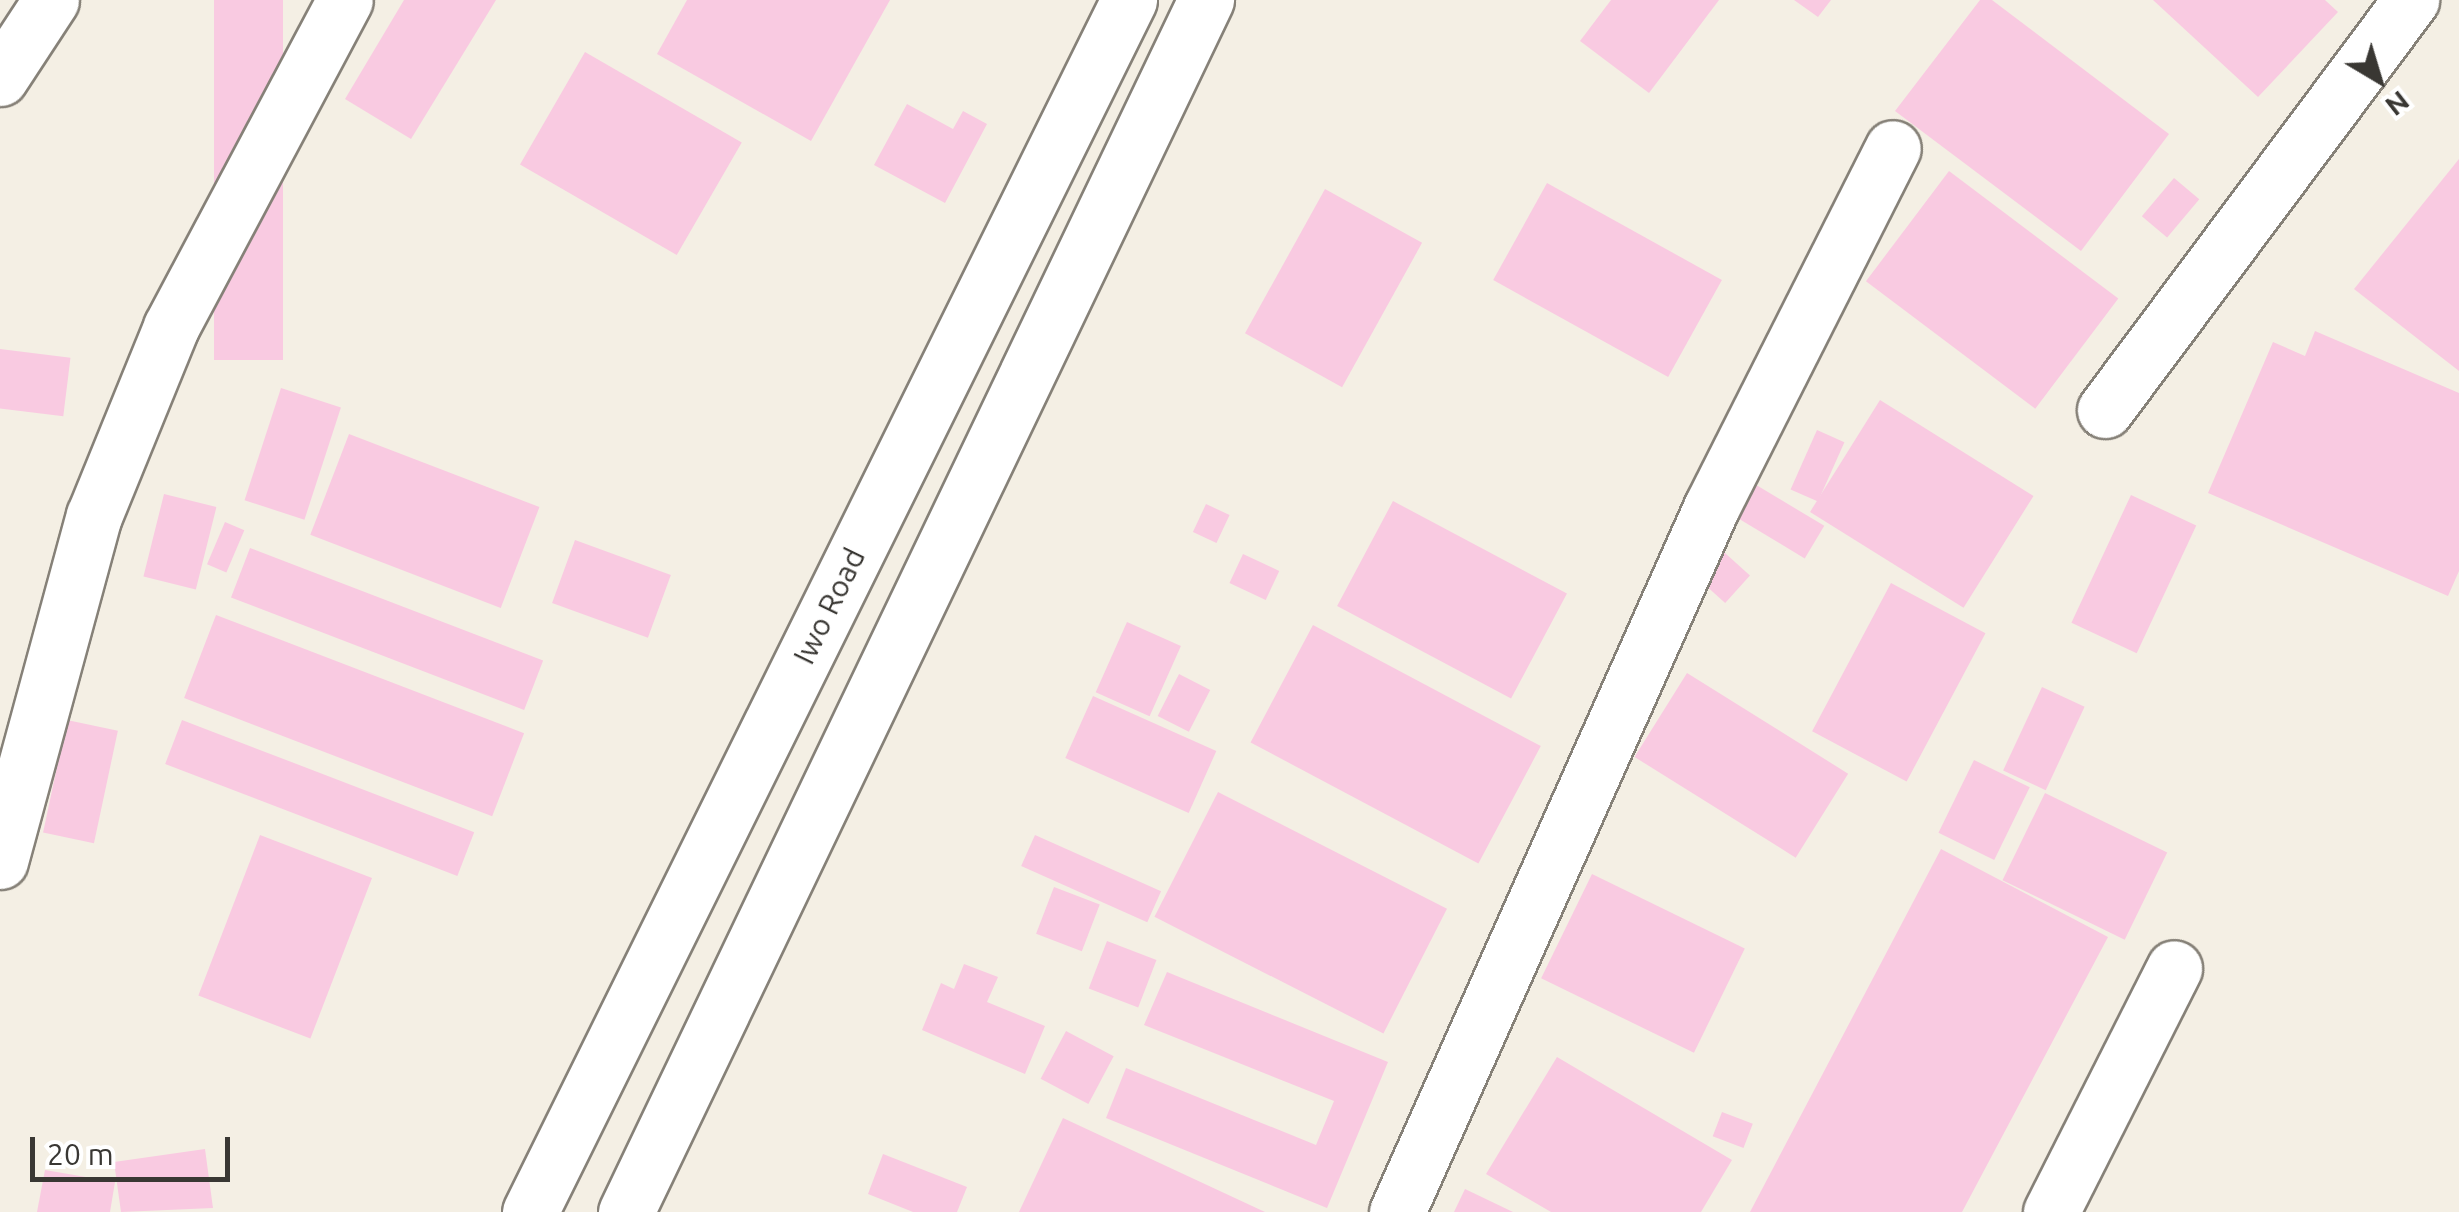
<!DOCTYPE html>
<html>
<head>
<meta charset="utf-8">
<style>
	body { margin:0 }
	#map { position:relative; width:2459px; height:1212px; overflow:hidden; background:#f4efe4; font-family:Ubuntu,sans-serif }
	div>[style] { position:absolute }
	.building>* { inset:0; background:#f9cae1; transform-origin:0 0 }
	.roads { filter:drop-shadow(2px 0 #868178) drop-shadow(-2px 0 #868178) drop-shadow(0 2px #868178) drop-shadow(0 -2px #868178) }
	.minor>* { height:55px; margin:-27.5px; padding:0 27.5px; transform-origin:27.5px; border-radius:27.5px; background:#fff }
	.major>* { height:55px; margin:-27.5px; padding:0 27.5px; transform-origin:27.5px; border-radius:27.5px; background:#fff }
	span { translate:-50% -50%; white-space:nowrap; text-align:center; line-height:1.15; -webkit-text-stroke:8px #fff; paint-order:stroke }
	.street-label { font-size:30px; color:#393733 }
	.north { position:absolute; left:2329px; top:30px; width:100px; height:100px; -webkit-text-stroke:8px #fff; paint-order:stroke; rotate:142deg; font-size:28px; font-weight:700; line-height:40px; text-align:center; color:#393733 }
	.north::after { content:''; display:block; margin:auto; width:35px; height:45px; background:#393733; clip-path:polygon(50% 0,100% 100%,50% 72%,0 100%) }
	.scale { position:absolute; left:30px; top:1137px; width:200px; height:45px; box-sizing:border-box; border:5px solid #393733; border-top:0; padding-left:12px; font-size:30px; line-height:35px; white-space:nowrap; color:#393733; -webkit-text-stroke:8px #fff; paint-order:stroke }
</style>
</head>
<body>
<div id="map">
	<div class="building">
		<div style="left:214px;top:0;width:69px;height:360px"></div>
		<div style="clip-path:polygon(404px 0,496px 0,411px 139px,345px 99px)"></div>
		<div style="clip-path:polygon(687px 0,890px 0,811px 141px,657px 54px)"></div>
		<div style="clip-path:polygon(1611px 0,1719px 0,1649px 93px,1580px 41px)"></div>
		<div style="clip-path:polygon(1794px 0,1831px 0,1818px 17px)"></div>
		<div style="clip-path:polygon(1980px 0,1992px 0,2169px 134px,2081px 251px,1895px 111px)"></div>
		<div style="clip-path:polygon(2153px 0,2325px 0,2338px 12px,2258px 97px)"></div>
		<div style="left:585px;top:52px;width:181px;height:130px;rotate:30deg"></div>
		<div style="clip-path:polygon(907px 104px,953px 129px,963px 111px,987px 124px,945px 203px,874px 165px)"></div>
		<div style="clip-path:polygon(2459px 159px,2459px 371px,2354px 289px)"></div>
		<div style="left:1949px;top:171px;width:212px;height:138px;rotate:37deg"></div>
		<div style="left:2174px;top:178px;width:33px;height:50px;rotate:40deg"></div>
		<div style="left:1547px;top:183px;width:200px;height:111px;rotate:29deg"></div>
		<div style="left:1325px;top:189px;width:111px;height:165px;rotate:29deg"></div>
		<div style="clip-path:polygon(2315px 331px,2459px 393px,2459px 571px,2448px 596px,2208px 493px,2273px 342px,2305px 356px)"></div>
		<div style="left:0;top:349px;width:71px;height:59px;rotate:7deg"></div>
		<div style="left:281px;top:388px;width:63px;height:118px;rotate:18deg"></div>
		<div style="left:1880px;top:400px;width:181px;height:132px;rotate:32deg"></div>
		<div style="left:1817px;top:430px;width:30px;height:65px;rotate:24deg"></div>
		<div style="left:349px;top:434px;width:204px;height:108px;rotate:21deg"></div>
		<div style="left:1748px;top:480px;width:89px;height:38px;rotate:31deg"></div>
		<div style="left:164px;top:494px;width:54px;height:85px;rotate:14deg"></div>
		<div style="left:2131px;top:495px;width:72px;height:141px;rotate:25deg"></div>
		<div style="left:1393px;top:501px;width:197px;height:119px;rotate:28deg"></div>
		<div style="left:1206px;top:504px;width:26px;height:31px;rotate:25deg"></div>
		<div style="left:225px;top:522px;width:21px;height:46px;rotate:23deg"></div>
		<div style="left:575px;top:540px;width:102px;height:67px;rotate:20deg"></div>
		<div style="left:1715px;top:544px;width:47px;height:37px;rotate:42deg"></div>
		<div style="left:250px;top:548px;width:314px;height:53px;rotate:21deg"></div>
		<div style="left:1243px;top:554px;width:40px;height:32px;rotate:25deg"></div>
		<div style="left:1891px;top:583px;width:107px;height:168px;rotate:28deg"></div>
		<div style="left:216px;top:615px;width:330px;height:89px;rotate:21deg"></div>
		<div style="left:1127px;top:622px;width:59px;height:77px;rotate:24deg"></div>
		<div style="left:1313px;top:625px;width:258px;height:133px;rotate:28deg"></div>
		<div style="left:1687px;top:673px;width:190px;height:99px;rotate:32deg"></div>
		<div style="left:1179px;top:674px;width:35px;height:47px;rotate:27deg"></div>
		<div style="left:2042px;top:687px;width:47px;height:92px;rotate:25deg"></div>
		<div style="left:1093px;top:696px;width:135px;height:68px;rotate:24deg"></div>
		<div style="left:67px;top:720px;width:52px;height:115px;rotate:12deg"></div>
		<div style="left:182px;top:720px;width:313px;height:47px;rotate:21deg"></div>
		<div style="left:1974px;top:760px;width:62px;height:81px;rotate:26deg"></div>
		<div style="left:1218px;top:792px;width:257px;height:140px;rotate:27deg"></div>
		<div style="left:2045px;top:793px;width:136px;height:97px;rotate:26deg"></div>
		<div style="left:260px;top:835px;width:120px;height:172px;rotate:21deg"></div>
		<div style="left:1035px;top:835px;width:138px;height:34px;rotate:24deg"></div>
		<div style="clip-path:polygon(1941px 849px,2108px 937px,1962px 1212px,1750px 1212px)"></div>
		<div style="left:1592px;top:874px;width:170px;height:116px;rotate:26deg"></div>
		<div style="left:1054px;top:887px;width:49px;height:50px;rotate:21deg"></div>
		<div style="left:1107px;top:941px;width:53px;height:51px;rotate:21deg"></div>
		<div style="clip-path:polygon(964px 964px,998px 977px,987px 1002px,1045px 1026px,1025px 1074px,922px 1030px,941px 983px,954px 989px)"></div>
		<div style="clip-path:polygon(1167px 972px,1388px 1062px,1327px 1208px,1106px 1118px,1126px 1068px,1316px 1145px,1334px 1101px,1144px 1025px)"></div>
		<div style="left:1066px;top:1031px;width:54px;height:54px;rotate:28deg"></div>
		<div style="clip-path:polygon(1557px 1057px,1732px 1160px,1701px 1212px,1551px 1212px,1486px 1174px)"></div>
		<div style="left:1722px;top:1112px;width:33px;height:26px;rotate:21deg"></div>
		<div style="clip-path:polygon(1063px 1118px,1265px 1212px,1019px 1212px)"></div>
		<div style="clip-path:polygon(205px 1149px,213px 1208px,121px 1212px,114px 1162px)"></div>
		<div style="clip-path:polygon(883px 1154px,967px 1187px,957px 1212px,913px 1212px,868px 1194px)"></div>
		<div style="clip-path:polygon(45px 1170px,115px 1182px,110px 1212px,37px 1212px)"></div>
		<div style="clip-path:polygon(1465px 1189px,1513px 1212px,1454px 1212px)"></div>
	</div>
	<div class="roads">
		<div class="minor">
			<div style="left:0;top:78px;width:93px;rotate:-56.8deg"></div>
			<div style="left:2105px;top:410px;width:512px;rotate:-53.26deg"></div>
			<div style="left:0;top:861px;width:358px;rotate:-74.8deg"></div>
			<div style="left:94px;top:516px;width:204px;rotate:-67.8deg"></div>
			<div style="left:171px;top:327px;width:370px;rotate:-62deg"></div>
			<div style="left:1397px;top:1212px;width:771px;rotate:-65.96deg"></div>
			<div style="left:1711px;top:508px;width:403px;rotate:-63.2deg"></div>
			<div style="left:2051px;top:1212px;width:273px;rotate:-63.2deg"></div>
		</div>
		<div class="major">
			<div style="left:530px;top:1212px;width:1352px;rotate:-63.7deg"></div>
			<div style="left:626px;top:1212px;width:1344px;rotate:-64.43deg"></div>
		</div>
	</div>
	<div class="street-label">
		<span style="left:829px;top:606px;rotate:-64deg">Iwo Road</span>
	</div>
	<div class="north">N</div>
	<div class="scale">20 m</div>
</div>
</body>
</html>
